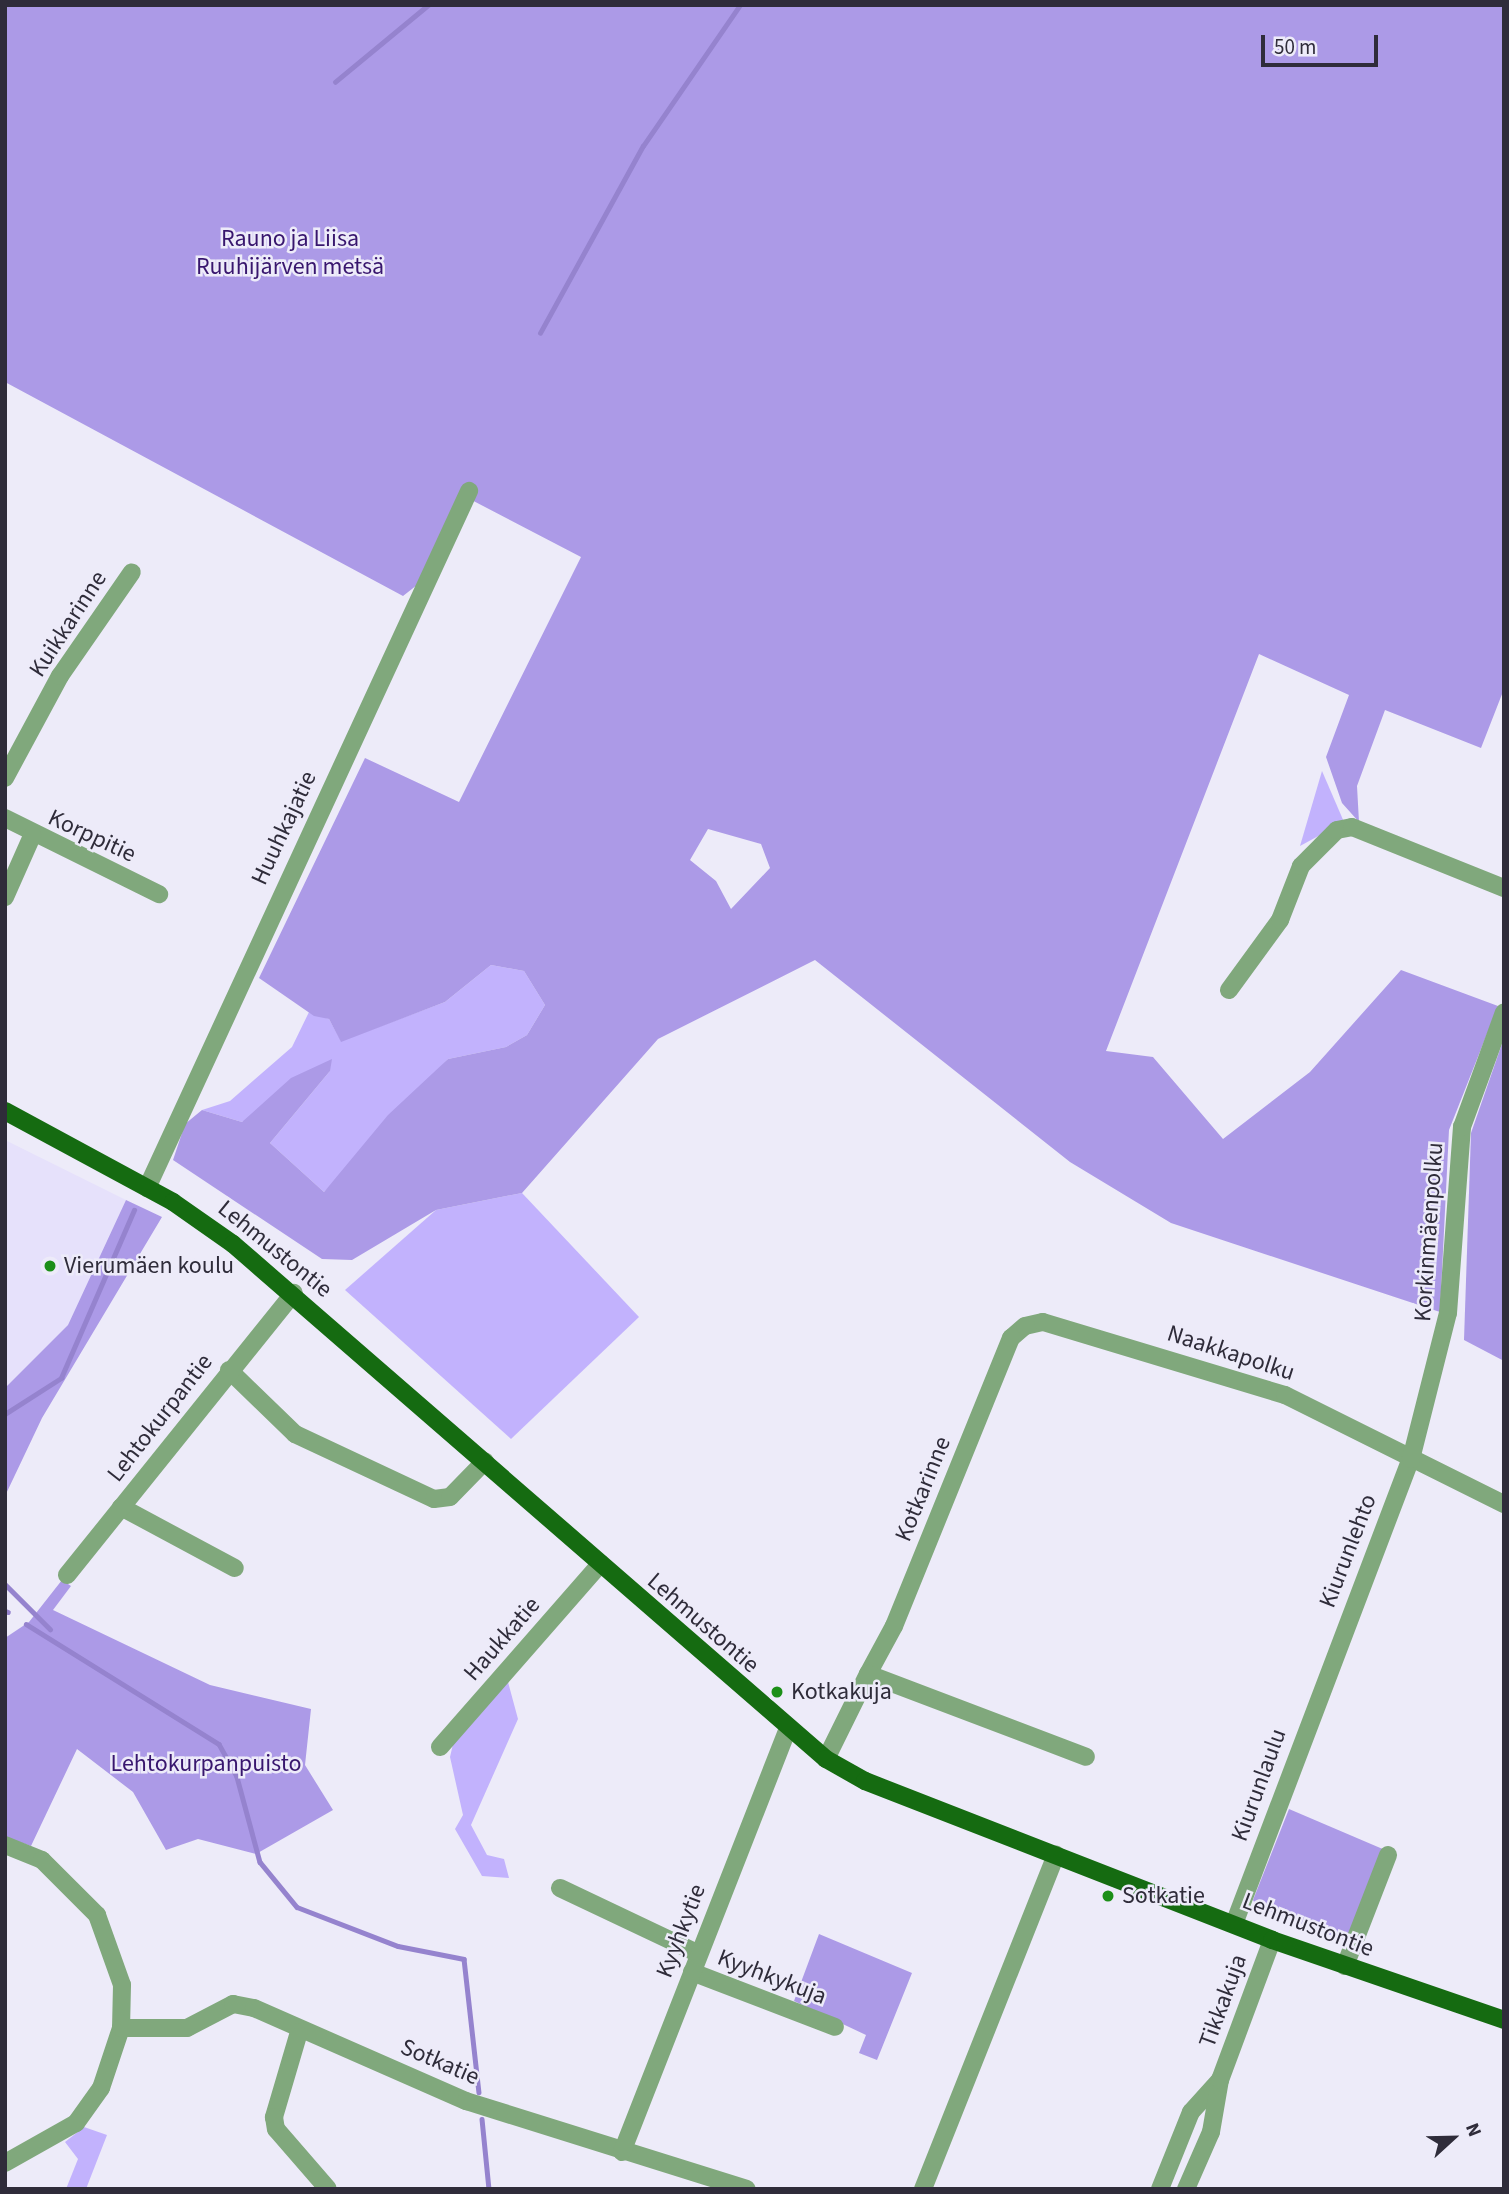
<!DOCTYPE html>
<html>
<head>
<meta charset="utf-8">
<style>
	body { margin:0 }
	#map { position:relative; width:1509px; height:2194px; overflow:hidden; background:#edebf9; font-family:"Source Sans 3",sans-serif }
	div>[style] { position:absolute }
	.built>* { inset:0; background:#e6e1fb }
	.green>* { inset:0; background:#c2b2fd }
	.forest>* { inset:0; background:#ac9ae7 }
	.stream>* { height:4.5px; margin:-2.25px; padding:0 2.25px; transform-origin:2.25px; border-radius:2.25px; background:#9583ce }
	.minor>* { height:18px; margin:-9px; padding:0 9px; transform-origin:9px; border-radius:9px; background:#80a87c }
	.major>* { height:18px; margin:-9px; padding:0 9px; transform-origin:9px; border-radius:9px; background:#156b11 }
	.dots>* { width:19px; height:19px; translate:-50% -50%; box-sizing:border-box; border:4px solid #edebf9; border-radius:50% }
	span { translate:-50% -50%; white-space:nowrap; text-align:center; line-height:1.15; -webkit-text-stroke:5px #edebf9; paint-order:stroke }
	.park-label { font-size:24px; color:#38166e }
	.street-label { font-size:24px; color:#2f2c3a }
	.poi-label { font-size:24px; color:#2f2c3a }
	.left { translate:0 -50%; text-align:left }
	.frame { position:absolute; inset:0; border:7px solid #2f2c3a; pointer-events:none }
	.north { position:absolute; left:1418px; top:2103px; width:70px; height:70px; -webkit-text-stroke:5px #edebf9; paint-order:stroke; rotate:68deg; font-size:19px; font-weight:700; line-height:28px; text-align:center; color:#2f2c3a }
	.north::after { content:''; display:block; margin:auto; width:24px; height:32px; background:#2f2c3a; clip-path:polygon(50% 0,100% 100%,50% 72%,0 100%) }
	.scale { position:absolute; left:1261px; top:35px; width:117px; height:32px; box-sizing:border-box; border:4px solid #2f2c3a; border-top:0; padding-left:9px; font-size:21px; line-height:24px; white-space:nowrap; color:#2f2c3a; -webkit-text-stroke:5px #edebf9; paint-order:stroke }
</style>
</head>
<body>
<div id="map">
	<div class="built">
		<div style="clip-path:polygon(5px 1140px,126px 1200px,68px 1325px,5px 1388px)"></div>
	</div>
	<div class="green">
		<div style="clip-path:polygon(1322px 771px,1344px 822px,1300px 846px)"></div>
		<div style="clip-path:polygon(491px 965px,524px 971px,545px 1005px,527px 1035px,506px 1047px,448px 1059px,324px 1192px,270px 1143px,330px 1071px,242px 1122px,202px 1110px,230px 1101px,292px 1047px,309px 1012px,329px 1019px,341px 1041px,445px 1002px)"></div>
		<div style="clip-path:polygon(522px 1193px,639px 1317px,511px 1439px,345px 1290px,436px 1210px)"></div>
		<div style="clip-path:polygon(508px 1682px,518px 1719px,471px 1825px,487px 1855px,504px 1859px,509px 1878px,482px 1876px,455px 1829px,463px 1815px,450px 1757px,453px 1744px)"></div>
		<div style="clip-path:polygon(84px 2127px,107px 2135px,86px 2189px,66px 2189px,78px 2159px,65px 2142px)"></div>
	</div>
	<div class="forest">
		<div style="clip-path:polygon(evenodd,5px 5px,1504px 5px,1504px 689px,1481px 748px,1385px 710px,1357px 786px,1359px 822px,1342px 803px,1326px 757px,1349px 695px,1259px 654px,1106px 1051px,1153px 1057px,1223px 1139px,1310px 1072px,1401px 970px,1498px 1006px,1449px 1130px,1440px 1312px,1171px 1223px,1070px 1162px,815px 960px,658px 1039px,522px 1193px,436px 1210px,352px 1260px,322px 1259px,173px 1160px,185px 1124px,202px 1110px,242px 1122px,291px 1078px,332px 1059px,330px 1071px,270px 1143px,324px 1192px,388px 1115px,448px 1059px,506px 1047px,527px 1035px,545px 1005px,524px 971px,491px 965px,445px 1002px,341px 1042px,329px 1019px,314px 1016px,259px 978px,365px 758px,459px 802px,581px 557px,462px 495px,417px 585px,403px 596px,5px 382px,5px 5px,708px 829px,761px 844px,770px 868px,731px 909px,716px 881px,690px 860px,708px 829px)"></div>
		<div style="clip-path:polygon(1504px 1038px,1504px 1361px,1464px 1340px,1471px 1133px)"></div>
		<div style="clip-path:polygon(126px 1200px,162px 1217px,42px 1418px,5px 1496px,5px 1388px,68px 1325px)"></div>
		<div style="clip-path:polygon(62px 1580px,71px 1586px,53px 1610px,210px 1685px,311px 1709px,305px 1765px,333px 1810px,256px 1854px,198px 1839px,166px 1850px,133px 1792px,77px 1749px,31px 1846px,5px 1837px,5px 1638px,29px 1622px)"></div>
		<div style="clip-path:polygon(1289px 1809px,1385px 1850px,1349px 1942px,1257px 1907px,1253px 1900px)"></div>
		<div style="clip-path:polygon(819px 1934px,912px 1973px,877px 2060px,859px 2053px,866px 2035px,794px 2001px)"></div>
	</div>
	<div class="stream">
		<div style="left:335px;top:82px;width:121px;rotate:-39.6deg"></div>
		<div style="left:540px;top:333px;width:213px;rotate:-61.2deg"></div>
		<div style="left:643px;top:146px;width:171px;rotate:-55.5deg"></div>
		<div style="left:5px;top:1414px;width:67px;rotate:-32.7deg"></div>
		<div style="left:61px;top:1378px;width:183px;rotate:-66.5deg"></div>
		<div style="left:5px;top:1584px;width:64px;rotate:45deg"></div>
		<div style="left:5px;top:1611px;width:3px;rotate:18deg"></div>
		<div style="left:26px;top:1624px;width:227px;rotate:31.9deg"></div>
		<div style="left:219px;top:1744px;width:38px;rotate:61deg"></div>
		<div style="left:237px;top:1777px;width:88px;rotate:74.9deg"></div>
		<div style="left:260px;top:1862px;width:58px;rotate:50.6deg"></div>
		<div style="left:297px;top:1907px;width:108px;rotate:21.1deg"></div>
		<div style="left:398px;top:1946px;width:67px;rotate:11.1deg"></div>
		<div style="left:464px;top:1959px;width:134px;rotate:83.6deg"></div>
		<div style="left:482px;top:2119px;width:70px;rotate:84.3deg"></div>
	</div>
	<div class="minor">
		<div style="left:5px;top:778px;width:116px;rotate:-61.7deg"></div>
		<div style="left:60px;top:676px;width:126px;rotate:-55.3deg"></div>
		<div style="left:5px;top:818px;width:172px;rotate:26.3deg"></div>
		<div style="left:5px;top:897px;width:67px;rotate:-66.1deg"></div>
		<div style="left:1229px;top:990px;width:87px;rotate:-53.9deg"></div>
		<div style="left:1280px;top:920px;width:58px;rotate:-68.7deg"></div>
		<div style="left:1301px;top:866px;width:51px;rotate:-45deg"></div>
		<div style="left:1337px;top:830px;width:15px;rotate:-11deg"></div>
		<div style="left:1352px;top:827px;width:164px;rotate:21.9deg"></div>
		<div style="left:147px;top:1188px;width:768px;rotate:-65.2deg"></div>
		<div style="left:229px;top:1370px;width:92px;rotate:44.1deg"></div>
		<div style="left:295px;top:1434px;width:153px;rotate:25.1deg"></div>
		<div style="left:434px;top:1499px;width:16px;rotate:-7deg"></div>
		<div style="left:450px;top:1497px;width:50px;rotate:-45.8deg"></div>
		<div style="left:121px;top:1507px;width:129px;rotate:28.2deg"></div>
		<div style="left:67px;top:1575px;width:362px;rotate:-51.2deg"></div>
		<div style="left:868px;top:1674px;width:55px;rotate:-61.6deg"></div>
		<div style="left:894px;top:1626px;width:311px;rotate:-67.9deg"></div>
		<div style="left:1011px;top:1338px;width:18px;rotate:-41deg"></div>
		<div style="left:1025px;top:1326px;width:18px;rotate:-13deg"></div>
		<div style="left:1043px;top:1322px;width:253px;rotate:16.8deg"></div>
		<div style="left:1285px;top:1395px;width:245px;rotate:26.5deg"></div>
		<div style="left:440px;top:1747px;width:244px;rotate:-48.8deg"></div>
		<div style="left:826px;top:1759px;width:95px;rotate:-63.7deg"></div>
		<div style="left:868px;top:1674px;width:233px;rotate:20.8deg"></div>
		<div style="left:5px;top:1845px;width:40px;rotate:22deg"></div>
		<div style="left:42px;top:1860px;width:78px;rotate:45deg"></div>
		<div style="left:97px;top:1915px;width:74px;rotate:70.3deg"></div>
		<div style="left:122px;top:1985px;width:43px;rotate:91.3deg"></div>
		<div style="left:121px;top:2028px;width:63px;rotate:108.4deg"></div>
		<div style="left:101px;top:2088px;width:43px;rotate:125.5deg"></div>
		<div style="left:76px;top:2123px;width:81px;rotate:150.6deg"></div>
		<div style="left:560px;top:1888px;width:152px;rotate:25.4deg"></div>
		<div style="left:1234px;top:1924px;width:498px;rotate:-69.2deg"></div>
		<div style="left:1411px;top:1459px;width:151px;rotate:-75.8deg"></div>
		<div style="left:1448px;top:1313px;width:187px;rotate:-85.7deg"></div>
		<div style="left:1462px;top:1127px;width:122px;rotate:-69.9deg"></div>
		<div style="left:1345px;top:1966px;width:119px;rotate:-68.8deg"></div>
		<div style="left:692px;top:1972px;width:153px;rotate:21deg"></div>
		<div style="left:121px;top:2028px;width:66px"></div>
		<div style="left:187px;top:2028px;width:52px;rotate:-27.6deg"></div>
		<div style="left:233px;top:2004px;width:21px;rotate:11deg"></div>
		<div style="left:254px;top:2008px;width:232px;rotate:23.7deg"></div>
		<div style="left:466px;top:2101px;width:294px;rotate:17.4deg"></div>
		<div style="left:299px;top:2032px;width:89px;rotate:106.4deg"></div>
		<div style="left:274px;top:2117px;width:12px;rotate:81deg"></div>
		<div style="left:276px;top:2129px;width:79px;rotate:49.1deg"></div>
		<div style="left:622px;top:2152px;width:454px;rotate:-68.6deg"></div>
		<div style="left:923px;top:2189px;width:360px;rotate:-68.3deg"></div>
		<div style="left:1160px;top:2189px;width:83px;rotate:-68.1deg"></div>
		<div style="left:1191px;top:2112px;width:43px;rotate:-47.8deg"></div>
		<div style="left:1186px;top:2189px;width:62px;rotate:-66.3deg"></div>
		<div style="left:1211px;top:2132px;width:53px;rotate:-80.2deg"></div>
		<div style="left:1220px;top:2080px;width:149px;rotate:-69.6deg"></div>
	</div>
	<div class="major">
		<div style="left:5px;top:1111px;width:191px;rotate:28.4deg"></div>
		<div style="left:173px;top:1202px;width:73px;rotate:35deg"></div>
		<div style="left:233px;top:1244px;width:785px;rotate:40.97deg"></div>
		<div style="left:826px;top:1759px;width:45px;rotate:29.4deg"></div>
		<div style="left:865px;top:1781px;width:437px;rotate:21.3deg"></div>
		<div style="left:1272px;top:1940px;width:245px;rotate:19deg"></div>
	</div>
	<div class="dots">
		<div style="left:50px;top:1266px;background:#1c8f18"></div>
		<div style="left:777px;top:1692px;background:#1c8f18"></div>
		<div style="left:1108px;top:1896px;background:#1c8f18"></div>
	</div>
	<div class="park-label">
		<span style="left:290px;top:253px">Rauno ja Liisa<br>Ruuhijärven metsä</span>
		<span style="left:206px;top:1764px">Lehtokurpanpuisto</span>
	</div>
	<div class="street-label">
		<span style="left:68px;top:624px;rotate:-57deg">Kuikkarinne</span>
		<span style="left:284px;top:828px;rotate:-65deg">Huuhkajatie</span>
		<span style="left:92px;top:836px;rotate:25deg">Korppitie</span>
		<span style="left:1429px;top:1232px;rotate:-86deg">Korkinmäenpolku</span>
		<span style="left:275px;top:1249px;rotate:39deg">Lehmustontie</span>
		<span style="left:1231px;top:1353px;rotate:18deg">Naakkapolku</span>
		<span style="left:160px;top:1418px;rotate:-52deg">Lehtokurpantie</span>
		<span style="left:923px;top:1489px;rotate:-68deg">Kotkarinne</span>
		<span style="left:1348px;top:1551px;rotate:-69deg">Kiurunlehto</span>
		<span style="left:703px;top:1623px;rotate:41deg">Lehmustontie</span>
		<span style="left:502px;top:1639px;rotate:-49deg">Haukkatie</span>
		<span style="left:1259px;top:1785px;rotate:-70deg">Kiurunlaulu</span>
		<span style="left:1308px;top:1925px;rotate:21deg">Lehmustontie</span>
		<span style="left:681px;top:1931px;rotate:-69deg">Kyyhkytie</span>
		<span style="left:772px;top:1977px;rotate:21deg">Kyyhkykuja</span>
		<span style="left:1223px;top:2001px;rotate:-70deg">Tikkakuja</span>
		<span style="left:440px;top:2062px;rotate:23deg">Sotkatie</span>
	</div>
	<div class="poi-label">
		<span class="left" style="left:64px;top:1266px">Vierumäen koulu</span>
		<span class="left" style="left:791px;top:1692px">Kotkakuja</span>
		<span class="left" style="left:1122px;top:1896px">Sotkatie</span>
	</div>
	<div class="frame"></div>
	<div class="north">N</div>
	<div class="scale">50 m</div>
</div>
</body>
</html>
